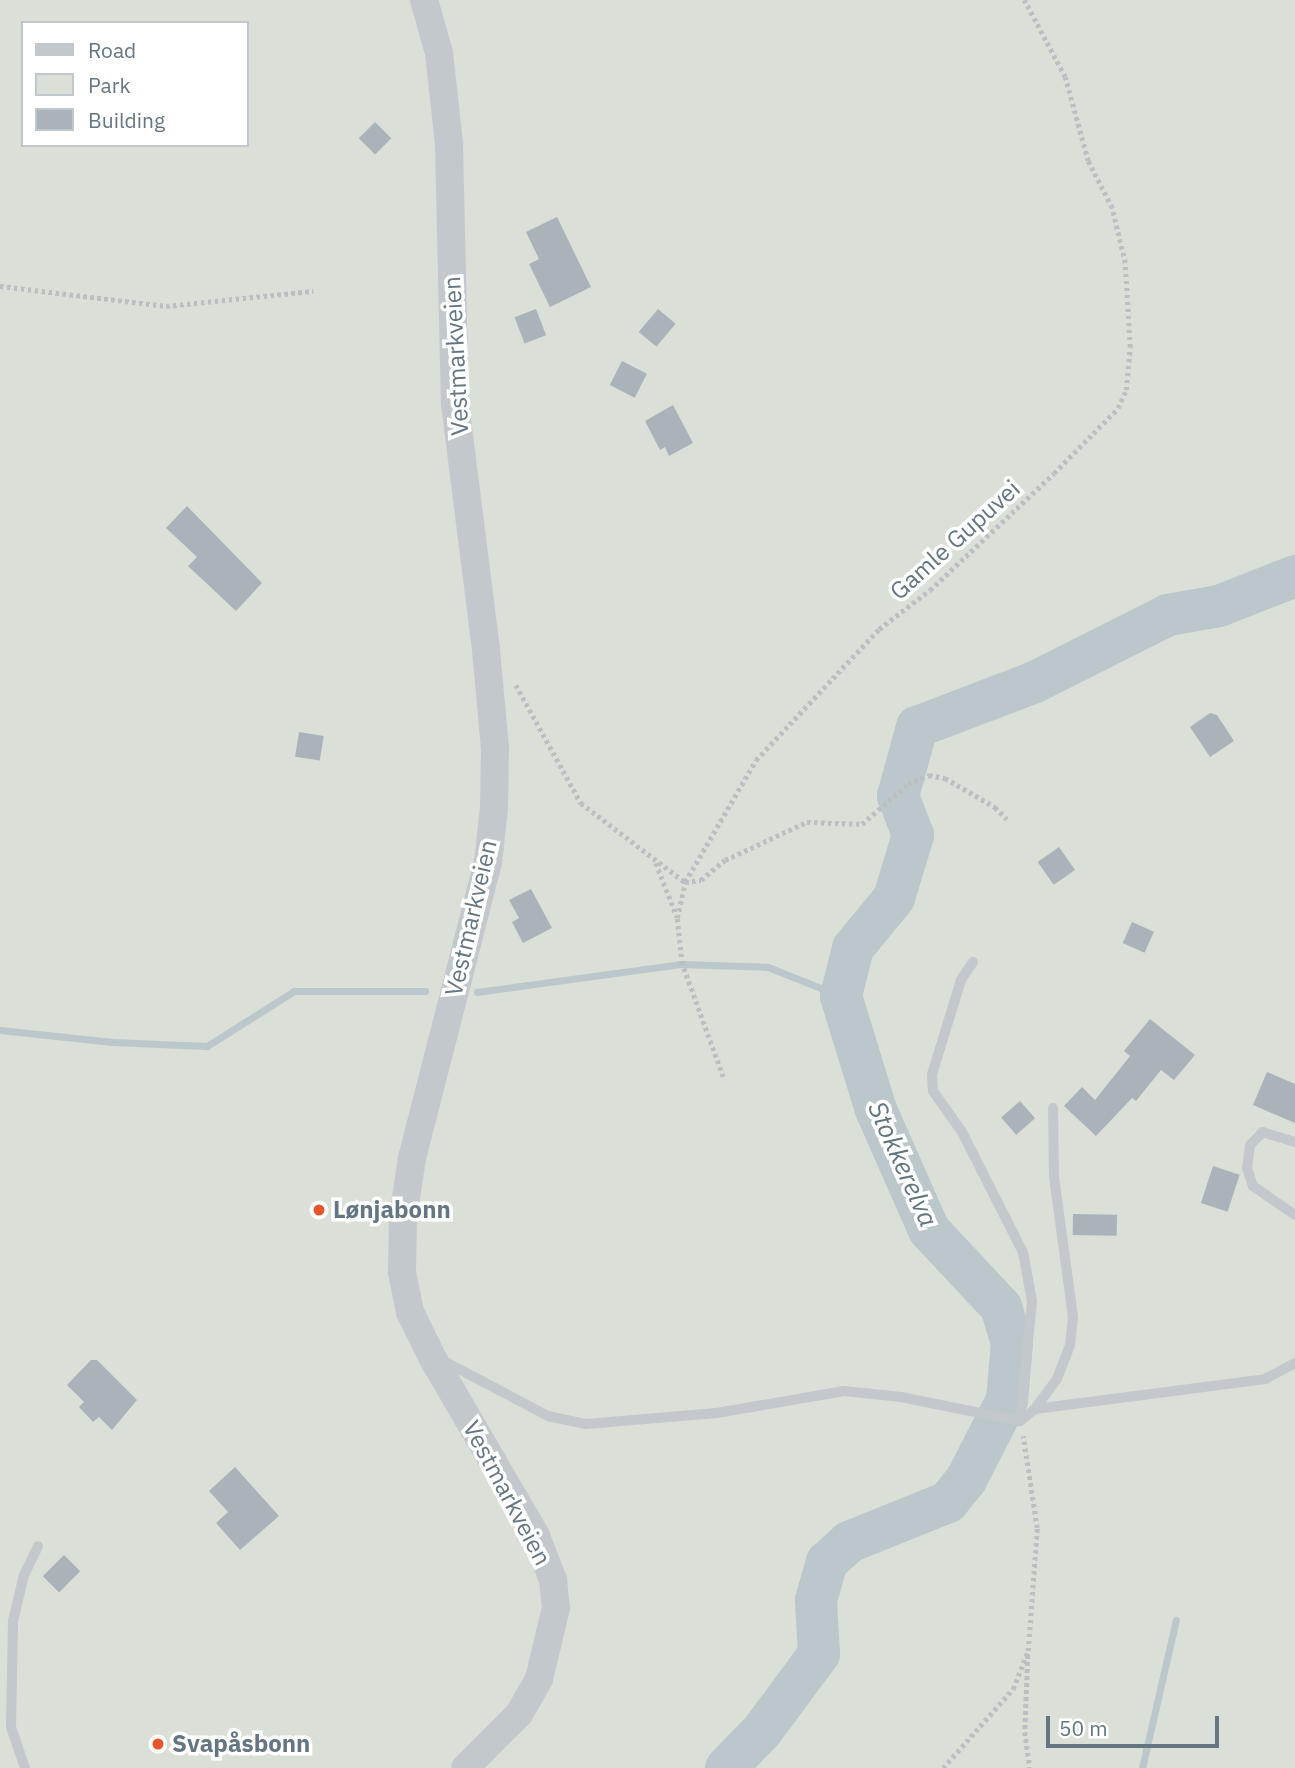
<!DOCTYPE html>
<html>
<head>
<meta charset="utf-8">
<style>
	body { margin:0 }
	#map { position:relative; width:1295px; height:1768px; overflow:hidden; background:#fafaf8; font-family:"IBM Plex Sans",sans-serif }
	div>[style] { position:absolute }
	.green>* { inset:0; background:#dadfd7 }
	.stream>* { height:7px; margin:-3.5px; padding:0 3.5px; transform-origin:3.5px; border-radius:3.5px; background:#bbc7cb }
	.river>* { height:42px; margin:-21px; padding:0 21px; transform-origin:21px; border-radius:21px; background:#bbc7cb }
	.building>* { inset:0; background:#aab3b9; transform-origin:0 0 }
	.path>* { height:4.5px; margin-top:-2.25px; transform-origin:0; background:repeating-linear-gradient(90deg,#bbbfc2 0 3.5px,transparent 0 7px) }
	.service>* { height:10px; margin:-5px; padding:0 5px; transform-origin:5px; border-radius:5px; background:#c3c8cc }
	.tertiary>* { height:28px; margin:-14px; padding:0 14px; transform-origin:14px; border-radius:14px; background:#c3c8cc }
	.dots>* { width:19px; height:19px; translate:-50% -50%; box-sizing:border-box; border:4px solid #fff; border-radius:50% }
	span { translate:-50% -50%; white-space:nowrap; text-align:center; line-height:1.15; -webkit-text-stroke:7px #fff; paint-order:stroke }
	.street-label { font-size:24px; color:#657683 }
	.poi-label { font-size:24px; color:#657683; font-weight:700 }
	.left { translate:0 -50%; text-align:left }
	.water-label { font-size:26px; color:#60757c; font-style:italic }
	.legend { position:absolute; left:21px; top:21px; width:228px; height:126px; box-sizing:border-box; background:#fff; border:2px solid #c1c8cd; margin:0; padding:9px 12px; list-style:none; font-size:21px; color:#657683 }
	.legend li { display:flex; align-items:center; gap:14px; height:35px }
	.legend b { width:35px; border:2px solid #c1c8cd }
	.scale { position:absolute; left:1046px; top:1716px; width:173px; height:32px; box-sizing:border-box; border:4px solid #657683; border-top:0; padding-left:9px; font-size:21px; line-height:24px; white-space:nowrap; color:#657683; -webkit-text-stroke:5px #fff; paint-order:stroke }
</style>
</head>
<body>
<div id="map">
	<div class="green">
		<div style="clip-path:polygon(evenodd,0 0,1295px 0,1295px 1768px,0 1768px,0 0,23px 23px,247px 23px,247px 145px,23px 145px,23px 23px)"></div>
	</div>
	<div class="stream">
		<div style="left:477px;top:992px;width:207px;rotate:-7.8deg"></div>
		<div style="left:682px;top:964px;width:86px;rotate:2deg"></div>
		<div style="left:768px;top:967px;width:79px;rotate:21.7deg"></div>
		<div style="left:0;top:1030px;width:113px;rotate:6.1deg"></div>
		<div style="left:112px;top:1042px;width:95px;rotate:2.4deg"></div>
		<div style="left:207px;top:1046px;width:103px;rotate:-32.3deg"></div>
		<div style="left:294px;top:991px;width:131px"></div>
		<div style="left:1142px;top:1768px;width:152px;rotate:-77.1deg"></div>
	</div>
	<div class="river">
		<div style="left:726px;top:1768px;width:52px;rotate:-45.8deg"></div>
		<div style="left:762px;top:1731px;width:96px;rotate:-53.5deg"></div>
		<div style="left:819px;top:1654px;width:54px;rotate:-93.2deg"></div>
		<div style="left:816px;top:1600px;width:40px;rotate:-74deg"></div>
		<div style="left:827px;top:1562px;width:30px;rotate:-42deg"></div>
		<div style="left:849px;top:1542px;width:107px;rotate:-22deg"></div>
		<div style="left:948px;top:1502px;width:28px;rotate:-51deg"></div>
		<div style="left:966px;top:1480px;width:90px;rotate:-62.9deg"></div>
		<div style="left:1007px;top:1400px;width:57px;rotate:-85deg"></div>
		<div style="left:1012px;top:1343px;width:38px;rotate:-107deg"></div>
		<div style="left:1001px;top:1307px;width:105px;rotate:-133.1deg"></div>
		<div style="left:929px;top:1230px;width:131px;rotate:-113.8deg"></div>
		<div style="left:876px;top:1110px;width:119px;rotate:-107.1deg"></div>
		<div style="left:841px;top:996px;width:49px;rotate:-76deg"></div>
		<div style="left:853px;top:948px;width:65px;rotate:-50.6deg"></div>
		<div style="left:894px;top:898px;width:66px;rotate:-73.2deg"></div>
		<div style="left:913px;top:835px;width:42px;rotate:-111deg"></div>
		<div style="left:898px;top:796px;width:72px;rotate:-74.6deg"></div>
		<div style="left:917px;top:727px;width:126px;rotate:-20.9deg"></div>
		<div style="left:1035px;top:682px;width:149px;rotate:-26.7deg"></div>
		<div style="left:1168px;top:615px;width:52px;rotate:-10deg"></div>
		<div style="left:1219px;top:606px;width:82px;rotate:-21.5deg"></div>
	</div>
	<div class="building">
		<div style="left:375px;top:122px;width:23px;height:23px;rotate:45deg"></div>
		<div style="clip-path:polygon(557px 217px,591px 287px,550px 307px,529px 264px,539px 259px,526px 232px)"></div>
		<div style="left:536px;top:309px;width:28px;height:23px;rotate:69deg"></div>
		<div style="left:658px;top:309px;width:23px;height:30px;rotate:40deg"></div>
		<div style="left:622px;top:361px;width:28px;height:27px;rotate:27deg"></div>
		<div style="clip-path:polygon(673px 405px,693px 443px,669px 456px,665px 447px,660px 450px,645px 421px)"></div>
		<div style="clip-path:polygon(187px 506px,262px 583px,236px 611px,188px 566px,197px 557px,166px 528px)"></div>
		<div style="clip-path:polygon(1210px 713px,1217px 715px,1234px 741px,1210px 757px,1190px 727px)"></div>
		<div style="left:299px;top:732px;width:25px;height:25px;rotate:9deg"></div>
		<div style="left:1059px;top:847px;width:28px;height:26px;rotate:55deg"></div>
		<div style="clip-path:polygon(531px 889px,552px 928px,523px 943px,512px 922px,519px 918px,509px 900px)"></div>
		<div style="left:1132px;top:922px;width:24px;height:23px;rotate:24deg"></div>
		<div style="clip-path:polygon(1150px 1019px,1195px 1055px,1174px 1080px,1161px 1070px,1136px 1101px,1132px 1098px,1096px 1136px,1064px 1106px,1082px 1087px,1095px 1100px,1130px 1056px,1124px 1051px)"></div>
		<div style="clip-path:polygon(1267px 1072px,1295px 1084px,1295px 1123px,1253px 1105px)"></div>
		<div style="left:1020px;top:1101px;width:23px;height:25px;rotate:49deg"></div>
		<div style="left:1213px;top:1166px;width:28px;height:39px;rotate:18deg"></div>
		<div style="left:1073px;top:1214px;width:44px;height:21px;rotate:1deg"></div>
		<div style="clip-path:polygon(91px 1360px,97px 1360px,137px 1400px,112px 1430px,99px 1417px,93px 1422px,79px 1407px,84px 1402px,67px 1385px)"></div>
		<div style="clip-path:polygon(235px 1467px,279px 1516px,240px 1550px,216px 1523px,228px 1512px,209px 1491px)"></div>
		<div style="left:64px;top:1555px;width:23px;height:30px;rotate:45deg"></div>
	</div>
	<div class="path">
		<div style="left:0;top:286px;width:167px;rotate:6.9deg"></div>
		<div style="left:166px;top:306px;width:148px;rotate:-5.8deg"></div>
		<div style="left:516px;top:685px;width:135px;rotate:61.2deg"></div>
		<div style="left:581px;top:803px;width:131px;rotate:37.2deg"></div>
		<div style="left:685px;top:882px;width:16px;rotate:-7deg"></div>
		<div style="left:701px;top:880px;width:31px;rotate:-40deg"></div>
		<div style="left:725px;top:860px;width:90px;rotate:-24.9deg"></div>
		<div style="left:807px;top:822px;width:55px;rotate:2.1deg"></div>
		<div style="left:862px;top:824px;width:61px;rotate:-41deg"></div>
		<div style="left:908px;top:784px;width:23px;rotate:-23deg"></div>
		<div style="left:929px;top:775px;width:16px;rotate:11deg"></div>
		<div style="left:945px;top:778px;width:58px;rotate:30.1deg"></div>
		<div style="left:995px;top:807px;width:18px;rotate:45deg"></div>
		<div style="left:656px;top:863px;width:58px;rotate:68.7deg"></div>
		<div style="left:723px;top:1077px;width:120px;rotate:-109.9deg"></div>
		<div style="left:682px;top:964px;width:46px;rotate:-96.2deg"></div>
		<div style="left:677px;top:918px;width:37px;rotate:-77deg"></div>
		<div style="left:685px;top:882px;width:141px;rotate:-59.8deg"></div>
		<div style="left:756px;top:760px;width:180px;rotate:-46.8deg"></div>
		<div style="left:879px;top:629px;width:64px;rotate:-37.4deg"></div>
		<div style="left:930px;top:590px;width:170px;rotate:-43.3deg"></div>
		<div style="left:1054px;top:473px;width:91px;rotate:-45.4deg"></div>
		<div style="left:1118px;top:408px;width:20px;rotate:-66deg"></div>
		<div style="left:1126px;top:390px;width:43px;rotate:-84.7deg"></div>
		<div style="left:1130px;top:347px;width:84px;rotate:-93.4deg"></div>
		<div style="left:1125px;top:263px;width:57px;rotate:-103.3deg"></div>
		<div style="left:1112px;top:208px;width:53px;rotate:-117.1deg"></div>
		<div style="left:1088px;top:161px;width:87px;rotate:-105.3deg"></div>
		<div style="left:1065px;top:77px;width:87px;rotate:-118deg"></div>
		<div style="left:1028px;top:1655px;width:77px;rotate:92.2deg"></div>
		<div style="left:1025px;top:1732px;width:36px;rotate:82deg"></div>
		<div style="left:943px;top:1768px;width:106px;rotate:-48.5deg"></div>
		<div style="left:1013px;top:1689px;width:41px;rotate:-68.5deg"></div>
		<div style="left:1028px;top:1651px;width:123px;rotate:-85.8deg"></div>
		<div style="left:1037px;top:1528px;width:93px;rotate:-98.7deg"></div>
	</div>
	<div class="service">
		<div style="left:973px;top:962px;width:22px;rotate:124deg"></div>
		<div style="left:961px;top:980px;width:98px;rotate:107.1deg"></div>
		<div style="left:932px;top:1074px;width:17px;rotate:87deg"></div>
		<div style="left:933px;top:1091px;width:50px;rotate:54.7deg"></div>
		<div style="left:962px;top:1132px;width:135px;rotate:63.1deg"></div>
		<div style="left:1023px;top:1252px;width:50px;rotate:79.6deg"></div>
		<div style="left:1032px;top:1301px;width:121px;rotate:95.7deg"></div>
		<div style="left:1295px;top:1142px;width:34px;rotate:-163deg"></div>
		<div style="left:1263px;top:1132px;width:18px;rotate:135deg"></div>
		<div style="left:1250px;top:1145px;width:23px;rotate:97deg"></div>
		<div style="left:1247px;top:1168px;width:19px;rotate:72deg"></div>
		<div style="left:1253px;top:1186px;width:51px;rotate:34.6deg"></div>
		<div style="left:438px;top:1358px;width:124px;rotate:27.8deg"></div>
		<div style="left:548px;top:1416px;width:39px;rotate:12deg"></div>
		<div style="left:586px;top:1424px;width:131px;rotate:-4.8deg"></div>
		<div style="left:717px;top:1413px;width:129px;rotate:-9.8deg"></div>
		<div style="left:844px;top:1391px;width:57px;rotate:6deg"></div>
		<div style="left:901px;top:1397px;width:121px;rotate:11.4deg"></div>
		<div style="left:1020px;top:1421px;width:19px;rotate:-39deg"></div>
		<div style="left:1035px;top:1409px;width:232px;rotate:-7.4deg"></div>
		<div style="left:1265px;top:1379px;width:34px;rotate:-28deg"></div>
		<div style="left:1035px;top:1409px;width:37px;rotate:-54deg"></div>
		<div style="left:1057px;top:1379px;width:36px;rotate:-69deg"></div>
		<div style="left:1070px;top:1345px;width:28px;rotate:-84deg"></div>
		<div style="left:1073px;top:1317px;width:141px;rotate:-97.7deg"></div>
		<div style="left:1054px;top:1177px;width:69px;rotate:-90.8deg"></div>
		<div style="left:25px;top:1768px;width:43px;rotate:-108.9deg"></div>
		<div style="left:11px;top:1727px;width:106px;rotate:-88.9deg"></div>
		<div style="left:13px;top:1621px;width:47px;rotate:-76.6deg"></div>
		<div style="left:24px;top:1575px;width:32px;rotate:-64deg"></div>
	</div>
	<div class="tertiary">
		<div style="left:424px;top:0;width:55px;rotate:74.2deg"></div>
		<div style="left:439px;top:53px;width:92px;rotate:83.7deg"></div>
		<div style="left:449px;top:144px;width:260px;rotate:88.7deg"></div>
		<div style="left:455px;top:404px;width:248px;rotate:82.8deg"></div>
		<div style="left:486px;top:650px;width:99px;rotate:84.8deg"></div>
		<div style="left:495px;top:749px;width:59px;rotate:91deg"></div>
		<div style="left:494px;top:808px;width:54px;rotate:96.3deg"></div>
		<div style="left:488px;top:862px;width:306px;rotate:104.4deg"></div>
		<div style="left:412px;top:1158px;width:61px;rotate:98.5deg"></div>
		<div style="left:403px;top:1218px;width:54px;rotate:91.1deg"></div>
		<div style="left:402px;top:1272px;width:41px;rotate:78.7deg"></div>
		<div style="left:410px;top:1312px;width:50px;rotate:63.9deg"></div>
		<div style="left:432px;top:1357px;width:207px;rotate:59.8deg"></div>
		<div style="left:536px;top:1536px;width:47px;rotate:68.9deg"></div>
		<div style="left:553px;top:1580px;width:28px;rotate:84deg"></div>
		<div style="left:556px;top:1608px;width:73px;rotate:103.5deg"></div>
		<div style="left:539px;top:1679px;width:40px;rotate:119.7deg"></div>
		<div style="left:519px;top:1714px;width:76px;rotate:135deg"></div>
	</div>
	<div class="dots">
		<div style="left:319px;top:1210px;background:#e4572e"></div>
		<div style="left:158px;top:1744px;background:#e4572e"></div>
	</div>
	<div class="street-label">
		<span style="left:456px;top:356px;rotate:-93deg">Vestmarkveien</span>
		<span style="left:955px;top:540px;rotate:-42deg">Gamle Gupuvei</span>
		<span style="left:471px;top:918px;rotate:-77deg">Vestmarkveien</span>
		<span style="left:507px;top:1493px;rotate:62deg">Vestmarkveien</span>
	</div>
	<div class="poi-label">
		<span class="left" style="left:333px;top:1210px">Lønjabonn</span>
		<span class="left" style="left:172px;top:1744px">Svapåsbonn</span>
	</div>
	<div class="water-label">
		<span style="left:903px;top:1164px;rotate:66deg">Stokkerelva</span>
	</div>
	<ul class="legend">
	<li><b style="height:9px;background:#c3c8cc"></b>Road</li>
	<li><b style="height:19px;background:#dadfd7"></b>Park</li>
	<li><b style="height:19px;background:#aab3b9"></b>Building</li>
	</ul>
	<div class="scale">50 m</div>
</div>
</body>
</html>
